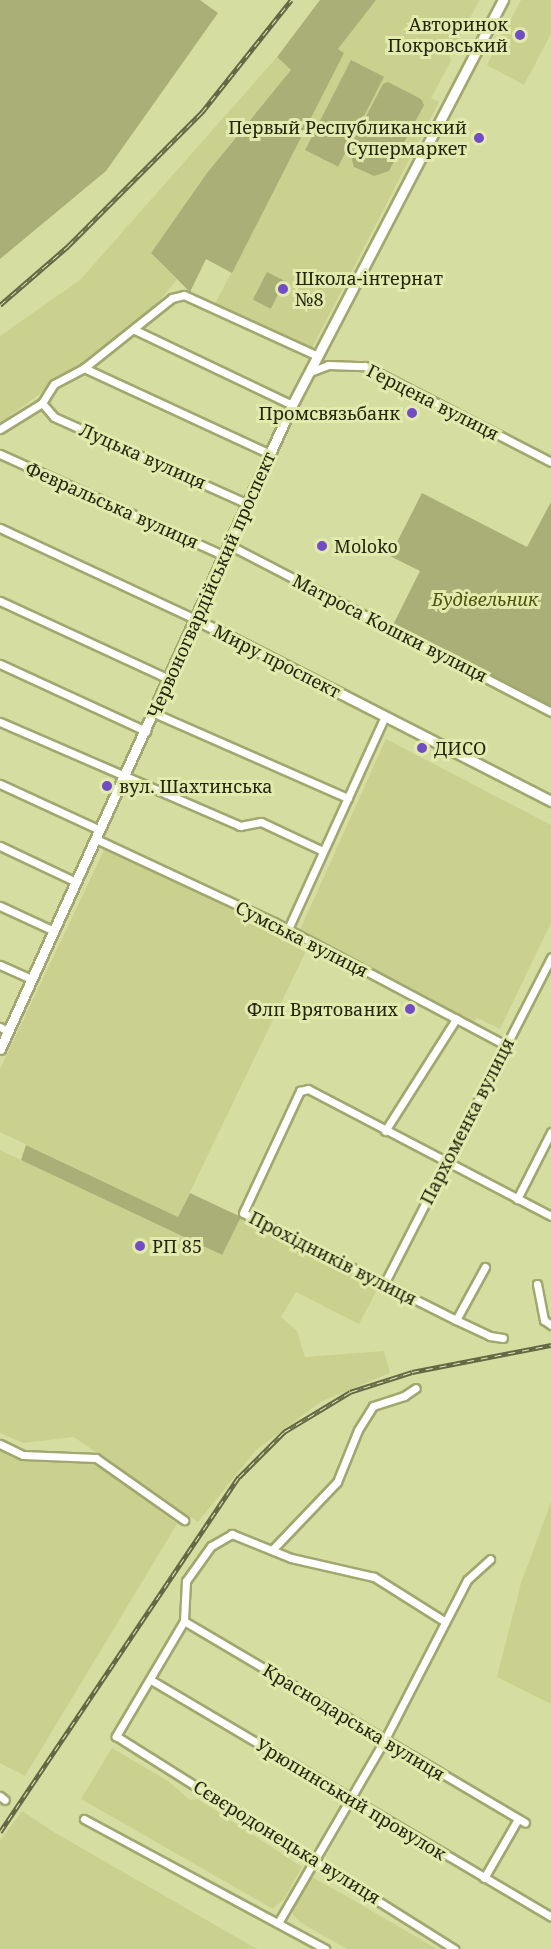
<!DOCTYPE html>
<html>
<head>
<meta charset="utf-8">
<style>
	body { margin:0 }
	#map { position:relative; width:551px; height:1949px; overflow:hidden; background:#d6dda1; font-family:"Noto Serif",serif }
	div>[style] { position:absolute }
	.built>* { inset:0; background:#cad18e }
	.green>* { inset:0; background:#a9af77; transform-origin:0 0 }
	.roads { filter:drop-shadow(2px 0 #a1a76e) drop-shadow(-2px 0 #a1a76e) drop-shadow(0 2px #a1a76e) drop-shadow(0 -2px #a1a76e) }
	.street>* { height:7px; margin:-3.5px; padding:0 3.5px; transform-origin:3.5px; border-radius:3.5px; background:#fff }
	.secondary>* { height:9px; margin:-4.5px; padding:0 4.5px; transform-origin:4.5px; border-radius:4.5px; background:#fff }
	.rail>* { height:4.5px; margin-top:-2.25px; transform-origin:0; background:repeating-linear-gradient(90deg,#e3eaae 0 7px,#646844 0 14px); box-sizing:border-box; border-block:2px solid #646844 }
	.dots>* { width:16px; height:16px; translate:-50% -50%; box-sizing:border-box; border:3px solid #e3eaae; border-radius:50% }
	span { translate:-50% -50%; white-space:nowrap; text-align:center; line-height:1.15; -webkit-text-stroke:6px #e3eaae; paint-order:stroke }
	.poi-label { font-size:18px; color:#24260f }
	.right { translate:-100% -50%; text-align:right }
	.left { translate:0 -50%; text-align:left }
	.street-label { font-size:18px; color:#24260f }
	.park-label { font-size:18px; color:#4f540e; font-style:italic }
</style>
</head>
<body>
<div id="map">
	<div class="built">
		<div style="clip-path:polygon(376px 0,480px 0,449px 54px,451px 61px,431px 98px,439px 102px,311px 350px,215px 304px,343px 54px,338px 49px)"></div>
		<div style="clip-path:polygon(521px 0,551px 0,551px 34px,524px 85px,487px 65px)"></div>
		<div style="clip-path:polygon(277px 57px,291px 70px,208px 172px,151px 253px,177px 280px,144px 318px,0 423px,0 336px,80px 280px)"></div>
		<div style="clip-path:polygon(386px 739px,551px 825px,551px 923px,500px 1029px,477px 1018px,473px 1023px,299px 932px)"></div>
		<div style="clip-path:polygon(105px 848px,309px 945px,178px 1217px,0 1132px,0 1069px)"></div>
		<div style="clip-path:polygon(0 1150px,221px 1255px,241px 1217px,379px 1286px,359px 1324px,296px 1292px,281px 1317px,297px 1331px,305px 1357px,384px 1351px,390px 1373px,322px 1401px,256px 1450px,198px 1522px,74px 1437px,23px 1443px,0 1433px)"></div>
		<div style="clip-path:polygon(0 1449px,30px 1462px,95px 1463px,177px 1524px,25px 1776px,0 1763px)"></div>
		<div style="clip-path:polygon(551px 1502px,551px 1704px,497px 1677px,521px 1583px)"></div>
		<div style="clip-path:polygon(112px 1748px,168px 1781px,190px 1800px,198px 1799px,302px 1867px,284px 1899px,273px 1909px,81px 1799px)"></div>
		<div style="clip-path:polygon(22px 1811px,52px 1831px,257px 1949px,0 1949px,0 1841px)"></div>
		<div style="clip-path:polygon(310px 1876px,348px 1897px,437px 1949px,347px 1949px,301px 1923px,293px 1915px,292px 1907px)"></div>
	</div>
	<div class="green">
		<div style="clip-path:polygon(0 0,200px 0,218px 13px,106px 171px,0 259px)"></div>
		<div style="clip-path:polygon(320px 0,376px 0,338px 49px,344px 53px,232px 273px,206px 259px,190px 292px,151px 253px,207px 173px,291px 70px,277px 57px)"></div>
		<div style="left:351px;top:60px;width:37px;height:101px;rotate:27deg"></div>
		<div style="clip-path:polygon(388px 82px,421px 99px,424px 105px,389px 171px,374px 176px,354px 167px,349px 149px,383px 84px)"></div>
		<div style="left:267px;top:272px;width:20px;height:31px;rotate:27deg"></div>
		<div style="clip-path:polygon(422px 493px,527px 547px,551px 502px,551px 708px,393px 625px,420px 571px,390px 556px)"></div>
		<div style="clip-path:polygon(26px 1145px,178px 1217px,190px 1193px,241px 1217px,222px 1255px,21px 1160px)"></div>
	</div>
	<div class="roads">
		<div class="street">
			<div style="left:135px;top:330px;width:174px;rotate:25.5deg"></div>
			<div style="left:84px;top:368px;width:205px;rotate:24.8deg"></div>
			<div style="left:310px;top:372px;width:19px;rotate:-21deg"></div>
			<div style="left:328px;top:365px;width:37px;rotate:2deg"></div>
			<div style="left:365px;top:366px;width:209px;rotate:27.3deg"></div>
			<div style="left:42px;top:403px;width:18px;rotate:49deg"></div>
			<div style="left:54px;top:417px;width:213px;rotate:24.2deg"></div>
			<div style="left:0;top:429px;width:49px;rotate:-31.8deg"></div>
			<div style="left:42px;top:403px;width:22px;rotate:-58deg"></div>
			<div style="left:54px;top:384px;width:34px;rotate:-28deg"></div>
			<div style="left:84px;top:368px;width:112px;rotate:-38.5deg"></div>
			<div style="left:172px;top:298px;width:12px;rotate:-14deg"></div>
			<div style="left:184px;top:295px;width:147px;rotate:24.5deg"></div>
			<div style="left:0;top:454px;width:247px;rotate:24.4deg"></div>
			<div style="left:0;top:528px;width:217px;rotate:25deg"></div>
			<div style="left:229px;top:545px;width:363px;rotate:27.4deg"></div>
			<div style="left:0;top:601px;width:186px;rotate:24.8deg"></div>
			<div style="left:0;top:664px;width:161px;rotate:24.7deg"></div>
			<div style="left:154px;top:713px;width:212px;rotate:23.7deg"></div>
			<div style="left:0;top:722px;width:262px;rotate:23.4deg"></div>
			<div style="left:240px;top:826px;width:21px;rotate:-11deg"></div>
			<div style="left:261px;top:822px;width:68px;rotate:25.1deg"></div>
			<div style="left:0;top:784px;width:110px;rotate:24.7deg"></div>
			<div style="left:96px;top:839px;width:196px;rotate:25deg"></div>
			<div style="left:274px;top:922px;width:262px;rotate:28deg"></div>
			<div style="left:0;top:846px;width:84px;rotate:25.3deg"></div>
			<div style="left:0;top:906px;width:60px;rotate:24.8deg"></div>
			<div style="left:288px;top:929px;width:234px;rotate:-65.5deg"></div>
			<div style="left:0;top:965px;width:35px;rotate:24deg"></div>
			<div style="left:0;top:1027px;width:9px;rotate:27deg"></div>
			<div style="left:385px;top:1131px;width:133px;rotate:-57.6deg"></div>
			<div style="left:517px;top:1199px;width:75px;rotate:-63.1deg"></div>
			<div style="left:485px;top:1267px;width:60px;rotate:118.7deg"></div>
			<div style="left:456px;top:1320px;width:238px;rotate:-153.3deg"></div>
			<div style="left:243px;top:1213px;width:135px;rotate:-65deg"></div>
			<div style="left:300px;top:1091px;width:8px;rotate:-14deg"></div>
			<div style="left:308px;top:1089px;width:274px;rotate:27.6deg"></div>
			<div style="left:384px;top:1284px;width:367px;rotate:-62.9deg"></div>
			<div style="left:537px;top:1284px;width:37px;rotate:79deg"></div>
			<div style="left:544px;top:1320px;width:9px;rotate:36deg"></div>
			<div style="left:456px;top:1320px;width:38px;rotate:25deg"></div>
			<div style="left:490px;top:1336px;width:13px;rotate:9deg"></div>
			<div style="left:0;top:1444px;width:25px;rotate:26deg"></div>
			<div style="left:23px;top:1455px;width:73px;rotate:2.4deg"></div>
			<div style="left:96px;top:1458px;width:108px;rotate:35.2deg"></div>
			<div style="left:272px;top:1550px;width:94px;rotate:-46.3deg"></div>
			<div style="left:337px;top:1482px;width:56px;rotate:-68deg"></div>
			<div style="left:358px;top:1430px;width:28px;rotate:-58deg"></div>
			<div style="left:373px;top:1406px;width:33px;rotate:-18deg"></div>
			<div style="left:404px;top:1396px;width:14px;rotate:-34deg"></div>
			<div style="left:184px;top:1621px;width:396px;rotate:30.6deg"></div>
			<div style="left:444px;top:1621px;width:83px;rotate:-147.8deg"></div>
			<div style="left:374px;top:1577px;width:85px;rotate:-167.1deg"></div>
			<div style="left:291px;top:1558px;width:64px;rotate:-157.9deg"></div>
			<div style="left:232px;top:1534px;width:24px;rotate:150deg"></div>
			<div style="left:211px;top:1546px;width:43px;rotate:125.5deg"></div>
			<div style="left:186px;top:1581px;width:40px;rotate:92.9deg"></div>
			<div style="left:184px;top:1621px;width:134px;rotate:120.6deg"></div>
			<div style="left:116px;top:1736px;width:400px;rotate:32.2deg"></div>
			<div style="left:151px;top:1680px;width:465px;rotate:30.6deg"></div>
			<div style="left:0;top:1796px;width:6px;rotate:39deg"></div>
			<div style="left:84px;top:1819px;width:274px;rotate:28.3deg"></div>
			<div style="left:484px;top:1878px;width:68px;rotate:-60deg"></div>
			<div style="left:278px;top:1923px;width:211px;rotate:-59.8deg"></div>
			<div style="left:384px;top:1741px;width:181px;rotate:-62.7deg"></div>
			<div style="left:467px;top:1580px;width:31px;rotate:-42deg"></div>
		</div>
		<div class="secondary">
			<div style="left:197px;top:620px;width:398px;rotate:27.1deg"></div>
			<div style="left:0;top:1049px;width:707px;rotate:-65.61deg"></div>
			<div style="left:292px;top:405px;width:457px;rotate:-62.5deg"></div>
		</div>
	</div>
	<div class="rail">
		<div style="left:0;top:305px;width:90px;rotate:-40.9deg"></div>
		<div style="left:68px;top:246px;width:190px;rotate:-45deg"></div>
		<div style="left:202px;top:112px;width:143px;rotate:-51.5deg"></div>
		<div style="left:0;top:1832px;width:428px;rotate:-56.1deg"></div>
		<div style="left:239px;top:1477px;width:64px;rotate:-45deg"></div>
		<div style="left:284px;top:1432px;width:77px;rotate:-31.2deg"></div>
		<div style="left:350px;top:1392px;width:65px;rotate:-17.9deg"></div>
		<div style="left:412px;top:1372px;width:142px;rotate:-11deg"></div>
	</div>
	<div class="dots">
		<div style="left:520px;top:35px;background:#714cc5"></div>
		<div style="left:479px;top:138px;background:#714cc5"></div>
		<div style="left:283px;top:289px;background:#714cc5"></div>
		<div style="left:412px;top:413px;background:#714cc5"></div>
		<div style="left:322px;top:546px;background:#714cc5"></div>
		<div style="left:422px;top:748px;background:#714cc5"></div>
		<div style="left:107px;top:786px;background:#714cc5"></div>
		<div style="left:410px;top:1009px;background:#714cc5"></div>
		<div style="left:140px;top:1246px;background:#714cc5"></div>
	</div>
	<div class="poi-label">
		<span class="right" style="left:508px;top:35px">Авторинок<br>Покровський</span>
		<span class="right" style="left:467px;top:138px">Первый Республиканский<br>Супермаркет</span>
		<span class="left" style="left:295px;top:289px">Школа-інтернат<br>№8</span>
		<span class="right" style="left:400px;top:413px">Промсвязьбанк</span>
		<span class="left" style="left:334px;top:546px">Moloko</span>
		<span class="left" style="left:434px;top:748px">ДИСО</span>
		<span class="left" style="left:119px;top:786px">вул. Шахтинська</span>
		<span class="right" style="left:398px;top:1009px">Флп Врятованих</span>
		<span class="left" style="left:152px;top:1246px">РП 85</span>
	</div>
	<div class="street-label">
		<span style="left:433px;top:402px;rotate:27deg">Герцена вулиця</span>
		<span style="left:143px;top:456px;rotate:24deg">Луцька вулиця</span>
		<span style="left:112px;top:505px;rotate:24deg">Февральська вулиця</span>
		<span style="left:211px;top:585px;rotate:-66deg">Червоногвардійський проспект</span>
		<span style="left:390px;top:628px;rotate:27deg">Матроса Кошки вулиця</span>
		<span style="left:277px;top:661px;rotate:27deg">Миру проспект</span>
		<span style="left:302px;top:939px;rotate:27deg">Сумська вулиця</span>
		<span style="left:467px;top:1121px;rotate:-63deg">Пархоменка вулиця</span>
		<span style="left:333px;top:1258px;rotate:27deg">Прохідників вулиця</span>
		<span style="left:354px;top:1722px;rotate:31deg">Краснодарська вулиця</span>
		<span style="left:351px;top:1799px;rotate:31deg">Урюпинський провулок</span>
		<span style="left:287px;top:1842px;rotate:32deg">Сєвєродонецька вулиця</span>
	</div>
	<div class="park-label">
		<span style="left:485px;top:599px">Будівельник</span>
	</div>
</div>
</body>
</html>
